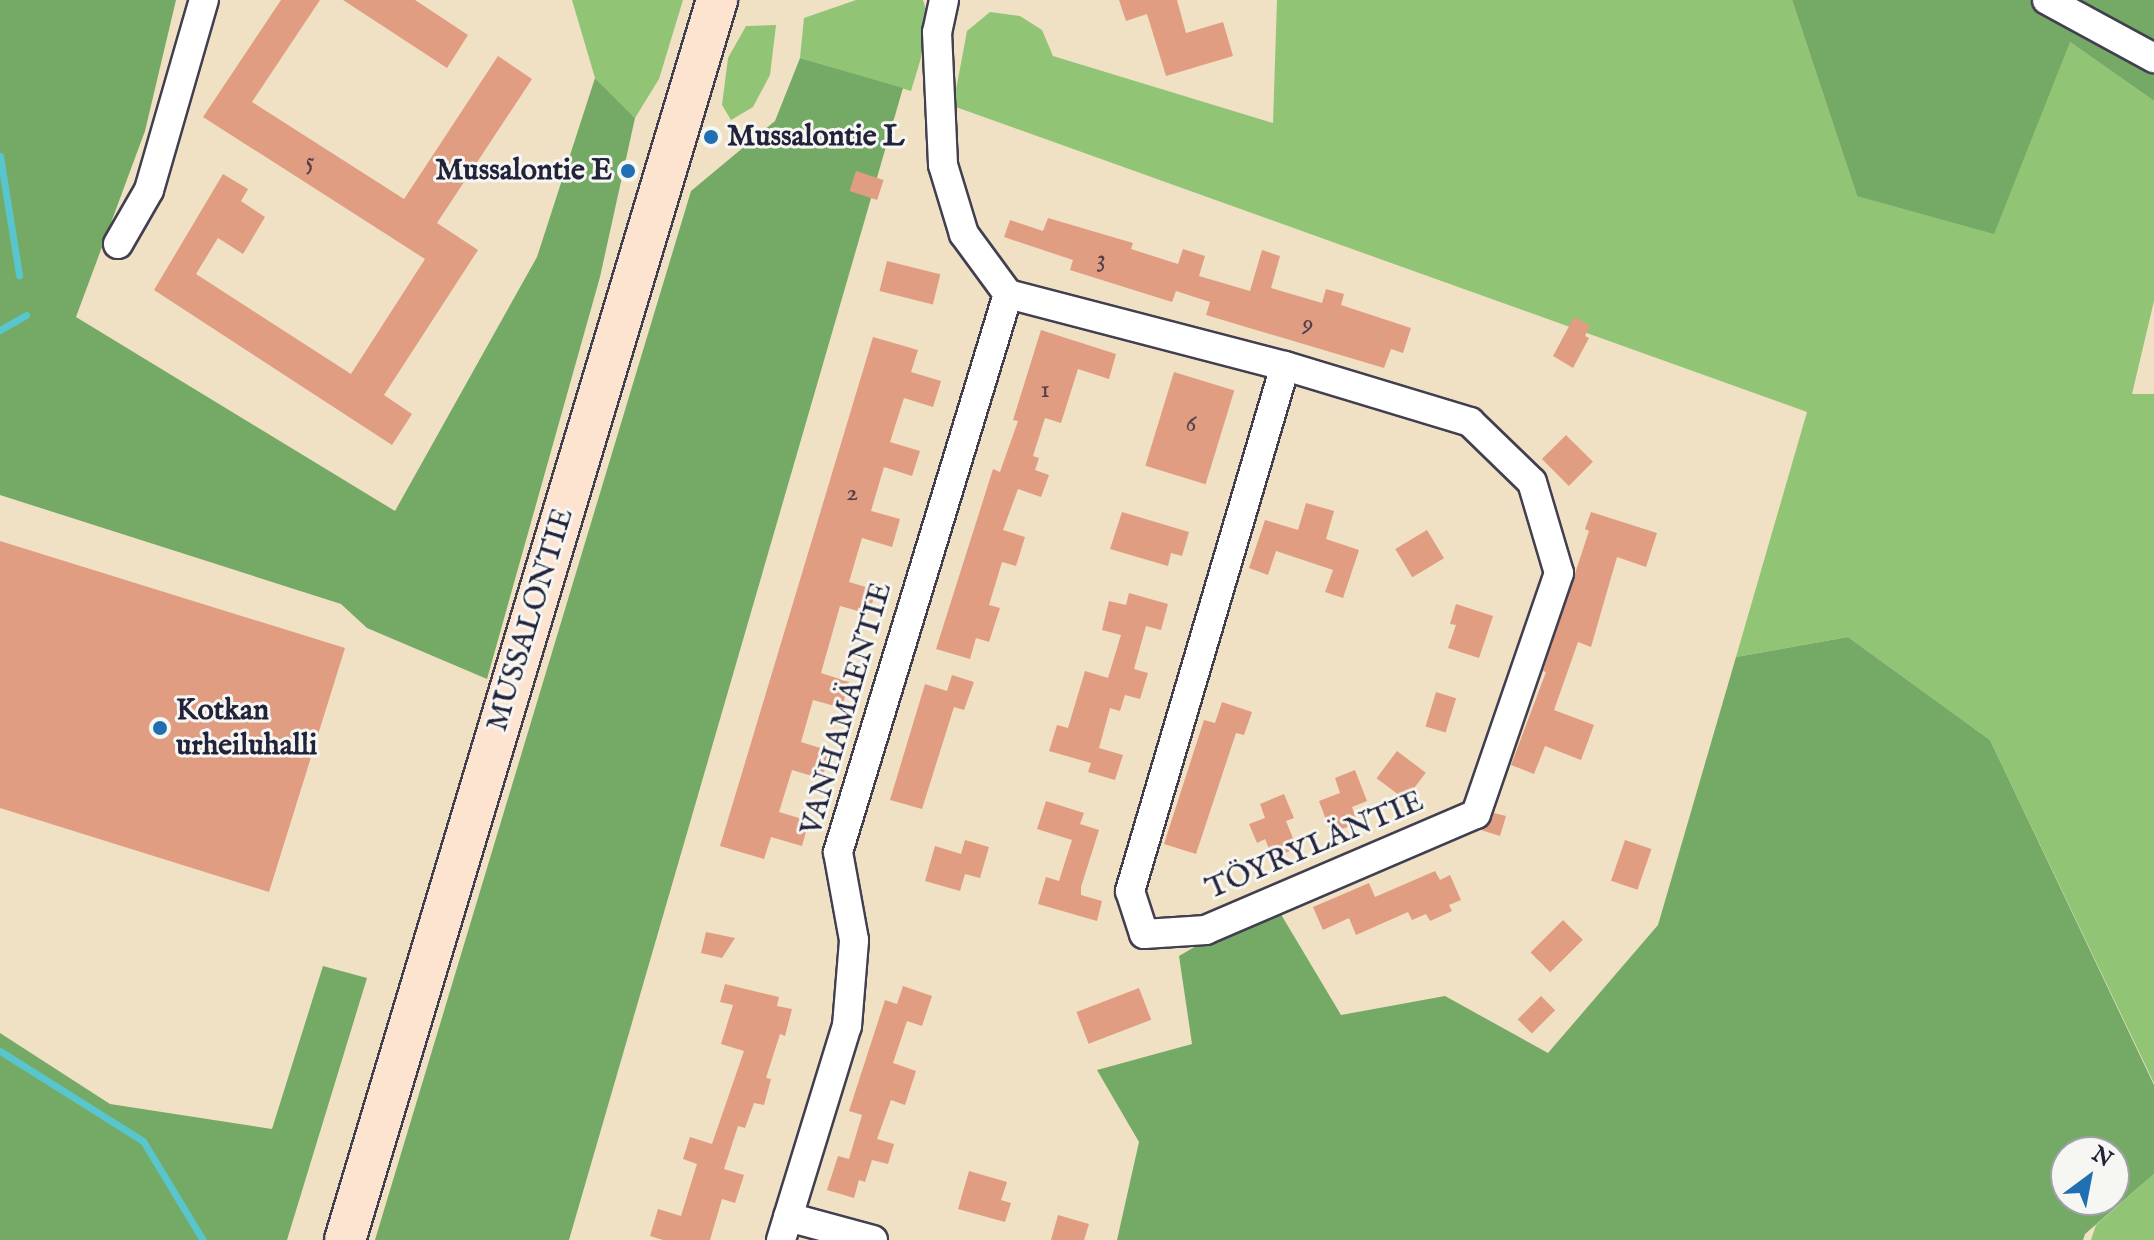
<!DOCTYPE html>
<html>
<head>
<meta charset="utf-8">
<style>
	body { margin:0 }
	#map { position:relative; width:2154px; height:1240px; overflow:hidden; background:#f0e1c5; font-family:"IM FELL English",serif }
	div>[style] { position:absolute }
	.green>* { inset:0; background:#92c475 }
	.forest>* { inset:0; background:#75aa66 }
	.stream>* { height:7px; margin:-3.5px; padding:0 3.5px; transform-origin:3.5px; border-radius:3.5px; background:#58c6cc }
	.building>* { inset:0; background:#e09d81; transform-origin:0 0 }
	.roads { filter:drop-shadow(2px 0 #413f50) drop-shadow(-2px 0 #413f50) drop-shadow(0 2px #413f50) drop-shadow(0 -2px #413f50) }
	.minor>* { height:28px; margin:-14px; padding:0 14px; transform-origin:14px; border-radius:14px; background:#fff }
	.secondary>* { height:40px; margin:-20px; padding:0 20px; transform-origin:20px; border-radius:20px; background:#fde4d1 }
	.dots>* { width:22px; height:22px; translate:-50% -50%; box-sizing:border-box; border:4px solid #f6f6f2; border-radius:50% }
	span { translate:-50% -50%; white-space:nowrap; text-align:center; line-height:1.15; -webkit-text-stroke:6px #f6f6f2; paint-order:stroke }
	.number-label { font-size:26px; color:#52414c }
	.number-label span { -webkit-text-stroke-width:0 }
	.poi-label { font-size:30px; color:#22223b; font-weight:700 }
	.left { translate:0 -50%; text-align:left }
	.right { translate:-100% -50%; text-align:right }
	.street-label { font-size:30px; color:#22223b }
	.north { position:absolute; left:2050px; top:1136px; width:80px; height:80px; box-sizing:border-box; background:#f6f6f2; border:2px solid #a1a1a9; border-radius:50%; rotate:32deg; font-size:22px; font-weight:700; line-height:32px; text-align:center; color:#22223b }
	.north::after { content:''; display:block; margin:auto; width:28px; height:36px; background:#1f6fb2; clip-path:polygon(50% 0,100% 100%,50% 72%,0 100%) }
</style>
</head>
<body>
<div id="map">
	<div class="green">
		<div style="clip-path:polygon(572px 0,683px 0,659px 79px,635px 118px,595px 78px)"></div>
		<div style="clip-path:polygon(856px 0,923px 0,928px 16px,921px 58px,911px 91px,800px 58px,804px 18px)"></div>
		<div style="clip-path:polygon(1277px 0,1792px 0,1857px 196px,2070px 42px,2154px 101px,2154px 301px,2132px 394px,2154px 394px,2154px 1083px,1990px 740px,1848px 637px,1736px 657px,1807px 412px,953px 106px,967px 31px,990px 12px,1020px 16px,1042px 30px,1053px 56px,1273px 123px)"></div>
		<div style="clip-path:polygon(776px 25px,770px 75px,753px 107px,731px 120px,722px 105px,728px 58px,746px 26px)"></div>
		<div style="clip-path:polygon(2154px 1174px,2154px 1240px,2091px 1240px,2096px 1225px)"></div>
	</div>
	<div class="forest">
		<div style="clip-path:polygon(0 0,176px 0,145px 131px,76px 317px,395px 511px,537px 257px,595px 78px,635px 118px,600px 277px,487px 679px,367px 628px,341px 604px,0 495px)"></div>
		<div style="clip-path:polygon(1792px 0,2154px 0,2154px 101px,2070px 42px,1994px 234px,1857px 196px)"></div>
		<div style="clip-path:polygon(800px 58px,903px 88px,569px 1240px,375px 1240px,691px 191px,775px 121px)"></div>
		<div style="clip-path:polygon(evenodd,1848px 637px,1990px 740px,2154px 1085px,2154px 1174px,2085px 1234px,2083px 1240px,1117px 1240px,1139px 1142px,1097px 1070px,1192px 1044px,1179px 956px,1273px 901px,1341px 1015px,1445px 996px,1548px 1053px,1658px 925px,1736px 657px,1848px 637px,2066px 1152px,2114px 1152px,2114px 1200px,2066px 1200px,2066px 1152px)"></div>
		<div style="clip-path:polygon(323px 966px,367px 978px,287px 1240px,0 1240px,0 1033px,110px 1104px,272px 1129px)"></div>
	</div>
	<div class="stream">
		<div style="left:0;top:156px;width:121px;rotate:80.9deg"></div>
		<div style="left:0;top:330px;width:30px;rotate:-30deg"></div>
		<div style="left:0;top:1051px;width:169px;rotate:32.2deg"></div>
		<div style="left:143px;top:1141px;width:116px;rotate:58.8deg"></div>
	</div>
	<div class="building">
		<div style="clip-path:polygon(281px 0,320px 0,252px 102px,404px 199px,498px 56px,532px 79px,437px 223px,478px 250px,384px 395px,412px 414px,392px 445px,154px 290px,223px 174px,248px 189px,241px 201px,265px 217px,243px 254px,218px 238px,196px 274px,351px 374px,425px 259px,203px 117px)"></div>
		<div style="clip-path:polygon(343px 0,415px 0,468px 35px,447px 68px)"></div>
		<div style="clip-path:polygon(1119px 0,1177px 0,1186px 33px,1223px 22px,1233px 56px,1166px 76px,1147px 14px,1126px 21px)"></div>
		<div style="left:856px;top:171px;width:29px;height:21px;rotate:18deg"></div>
		<div style="clip-path:polygon(1048px 218px,1133px 243px,1131px 249px,1178px 264px,1183px 249px,1205px 256px,1199px 276px,1250px 291px,1262px 250px,1280px 256px,1271px 288px,1322px 303px,1326px 289px,1344px 294px,1341px 305px,1411px 328px,1403px 353px,1391px 349px,1384px 368px,1206px 315px,1210px 302px,1176px 291px,1172px 302px,1070px 270px,1073px 260px,1004px 237px,1010px 220px,1043px 231px)"></div>
		<div style="left:887px;top:261px;width:55px;height:31px;rotate:14deg"></div>
		<div style="clip-path:polygon(1574px 317px,1590px 326px,1585px 336px,1589px 338px,1573px 368px,1553px 356px)"></div>
		<div style="clip-path:polygon(1041px 330px,1116px 354px,1109px 379px,1078px 369px,1061px 423px,1045px 418px,1033px 456px,1039px 458px,1035px 470px,1049px 475px,1041px 497px,1018px 489px,1003px 530px,1025px 537px,1016px 566px,1002px 562px,989px 605px,1000px 608px,989px 642px,976px 638px,970px 659px,936px 649px,993px 469px,1000px 472px,1018px 421px,1013px 420px)"></div>
		<div style="clip-path:polygon(873px 337px,918px 350px,911px 372px,941px 381px,933px 407px,904px 398px,890px 442px,920px 451px,912px 476px,884px 467px,871px 511px,900px 519px,892px 547px,862px 538px,849px 582px,876px 590px,869px 614px,840px 606px,821px 673px,849px 682px,842px 708px,813px 700px,801px 742px,830px 751px,822px 779px,792px 770px,779px 812px,809px 821px,802px 846px,771px 837px,764px 859px,720px 846px)"></div>
		<div style="left:1174px;top:372px;width:63px;height:98px;rotate:17deg"></div>
		<div style="left:1566px;top:435px;width:38px;height:34px;rotate:45deg"></div>
		<div style="clip-path:polygon(1306px 503px,1334px 511px,1326px 539px,1359px 550px,1343px 598px,1325px 592px,1333px 570px,1276px 551px,1268px 575px,1249px 568px,1265px 520px,1298px 530px)"></div>
		<div style="clip-path:polygon(1122px 512px,1189px 532px,1182px 556px,1171px 553px,1168px 566px,1110px 549px)"></div>
		<div style="clip-path:polygon(1591px 512px,1657px 533px,1646px 567px,1617px 557px,1591px 647px,1578px 642px,1554px 710px,1594px 725px,1581px 760px,1545px 746px,1534px 774px,1511px 765px,1546px 672px,1543px 671px,1589px 531px,1585px 529px)"></div>
		<div style="left:1427px;top:530px;width:33px;height:37px;rotate:59deg"></div>
		<div style="clip-path:polygon(0 541px,345px 648px,269px 892px,0 808px)"></div>
		<div style="clip-path:polygon(1129px 593px,1168px 604px,1161px 630px,1146px 626px,1134px 669px,1148px 673px,1140px 699px,1125px 695px,1120px 711px,1110px 708px,1099px 748px,1123px 755px,1115px 780px,1088px 772px,1091px 763px,1049px 751px,1057px 725px,1068px 728px,1085px 671px,1108px 678px,1121px 635px,1102px 630px,1109px 601px,1126px 605px)"></div>
		<div style="clip-path:polygon(1456px 604px,1493px 616px,1479px 658px,1448px 648px,1456px 625px,1450px 624px)"></div>
		<div style="clip-path:polygon(952px 675px,974px 682px,964px 710px,954px 707px,922px 809px,890px 800px,925px 684px,947px 691px)"></div>
		<div style="left:1436px;top:692px;width:21px;height:36px;rotate:17deg"></div>
		<div style="clip-path:polygon(1222px 702px,1252px 712px,1244px 735px,1236px 733px,1196px 854px,1164px 844px,1204px 720px,1215px 723px)"></div>
		<div style="left:1397px;top:751px;width:36px;height:34px;rotate:37deg"></div>
		<div style="clip-path:polygon(1355px 770px,1367px 801px,1352px 807px,1358px 823px,1331px 833px,1319px 801px,1340px 793px,1335px 778px)"></div>
		<div style="clip-path:polygon(1284px 794px,1294px 818px,1286px 821px,1297px 848px,1273px 858px,1265px 839px,1257px 843px,1249px 824px,1265px 818px,1260px 804px)"></div>
		<div style="clip-path:polygon(1046px 801px,1084px 813px,1080px 824px,1099px 830px,1081px 887px,1081px 895px,1102px 901px,1097px 921px,1038px 904px,1046px 877px,1059px 881px,1072px 840px,1037px 829px)"></div>
		<div style="clip-path:polygon(1494px 813px,1506px 816px,1500px 836px,1481px 830px,1489px 825px)"></div>
		<div style="clip-path:polygon(965px 840px,989px 847px,980px 878px,965px 874px,960px 891px,925px 881px,935px 846px,961px 854px)"></div>
		<div style="left:1625px;top:840px;width:28px;height:43px;rotate:19deg"></div>
		<div style="clip-path:polygon(1435px 871px,1440px 880px,1450px 875px,1461px 900px,1449px 905px,1452px 911px,1430px 921px,1426px 914px,1412px 920px,1408px 912px,1356px 935px,1349px 918px,1323px 930px,1313px 907px,1369px 883px,1375px 897px)"></div>
		<div style="left:1563px;top:920px;width:28px;height:46px;rotate:45deg"></div>
		<div style="clip-path:polygon(706px 932px,735px 938px,722px 958px,701px 953px)"></div>
		<div style="clip-path:polygon(725px 984px,779px 997px,777px 1006px,792px 1009px,785px 1036px,780px 1034px,766px 1078px,771px 1079px,764px 1105px,754px 1103px,745px 1128px,738px 1126px,724px 1169px,744px 1175px,735px 1203px,722px 1199px,710px 1240px,663px 1240px,650px 1236px,658px 1209px,681px 1216px,697px 1164px,683px 1159px,690px 1137px,712px 1144px,744px 1051px,721px 1044px,733px 1005px,720px 1002px)"></div>
		<div style="clip-path:polygon(903px 986px,932px 996px,922px 1026px,907px 1021px,893px 1063px,916px 1071px,905px 1105px,891px 1100px,877px 1139px,894px 1144px,888px 1164px,872px 1160px,865px 1182px,859px 1180px,854px 1198px,827px 1190px,838px 1156px,849px 1159px,862px 1115px,849px 1111px,885px 1000px,897px 1004px)"></div>
		<div style="left:1139px;top:988px;width:34px;height:67px;rotate:69deg"></div>
		<div style="left:1541px;top:996px;width:20px;height:33px;rotate:45deg"></div>
		<div style="clip-path:polygon(969px 1171px,1007px 1182px,1001px 1200px,1011px 1203px,1005px 1222px,958px 1209px)"></div>
		<div style="clip-path:polygon(1058px 1215px,1089px 1224px,1084px 1240px,1051px 1240px)"></div>
	</div>
	<div class="roads">
		<div class="minor">
			<div style="left:944px;top:0;width:33px;rotate:102deg"></div>
			<div style="left:937px;top:32px;width:133px;rotate:87.4deg"></div>
			<div style="left:943px;top:165px;width:72px;rotate:73.1deg"></div>
			<div style="left:964px;top:234px;width:74px;rotate:53.7deg"></div>
			<div style="left:1008px;top:294px;width:286px;rotate:14.6deg"></div>
			<div style="left:1285px;top:366px;width:193px;rotate:16.8deg"></div>
			<div style="left:1470px;top:422px;width:86px;rotate:44.1deg"></div>
			<div style="left:1532px;top:482px;width:95px;rotate:73.5deg"></div>
			<div style="left:1559px;top:573px;width:255px;rotate:109deg"></div>
			<div style="left:1476px;top:814px;width:294px;rotate:156.8deg"></div>
			<div style="left:1206px;top:930px;width:62px;rotate:176.3deg"></div>
			<div style="left:1144px;top:934px;width:45px;rotate:-108deg"></div>
			<div style="left:1130px;top:891px;width:547px;rotate:-73.55deg"></div>
			<div style="left:2047px;top:0;width:122px;rotate:28.5deg"></div>
			<div style="left:118px;top:244px;width:62px;rotate:-60.1deg"></div>
			<div style="left:149px;top:190px;width:198px;rotate:-73.9deg"></div>
			<div style="left:788px;top:1217px;width:88px;rotate:15.1deg"></div>
			<div style="left:781px;top:1240px;width:224px;rotate:-72.9deg"></div>
			<div style="left:847px;top:1026px;width:86px;rotate:-85.3deg"></div>
			<div style="left:854px;top:940px;width:89px;rotate:-100.3deg"></div>
			<div style="left:838px;top:852px;width:583px;rotate:-73.06deg"></div>
		</div>
		<div class="secondary">
			<div style="left:345px;top:1240px;width:1295px;rotate:-73.3deg"></div>
		</div>
	</div>
	<div class="dots">
		<div style="left:711px;top:137px;background:#1f6fb2"></div>
		<div style="left:628px;top:171px;background:#1f6fb2"></div>
		<div style="left:160px;top:728px;background:#1f6fb2"></div>
	</div>
	<div class="number-label">
		<span style="left:310px;top:162px">5</span>
		<span style="left:1101px;top:259px">3</span>
		<span style="left:1308px;top:324px">9</span>
		<span style="left:1045px;top:390px">1</span>
		<span style="left:1191px;top:424px">6</span>
		<span style="left:852px;top:493px">2</span>
	</div>
	<div class="poi-label">
		<span class="left" style="left:727px;top:137px">Mussalontie L</span>
		<span class="right" style="left:612px;top:171px">Mussalontie E</span>
		<span class="left" style="left:176px;top:728px">Kotkan<br>urheiluhalli</span>
	</div>
	<div class="street-label">
		<span style="left:531px;top:620px;rotate:-73deg">MUSSALONTIE</span>
		<span style="left:847px;top:709px;rotate:-74deg">VANHAMÄENTIE</span>
		<span style="left:1315px;top:846px;rotate:-23deg">TÖYRYLÄNTIE</span>
	</div>
	<div class="north">N</div>
</div>
</body>
</html>
